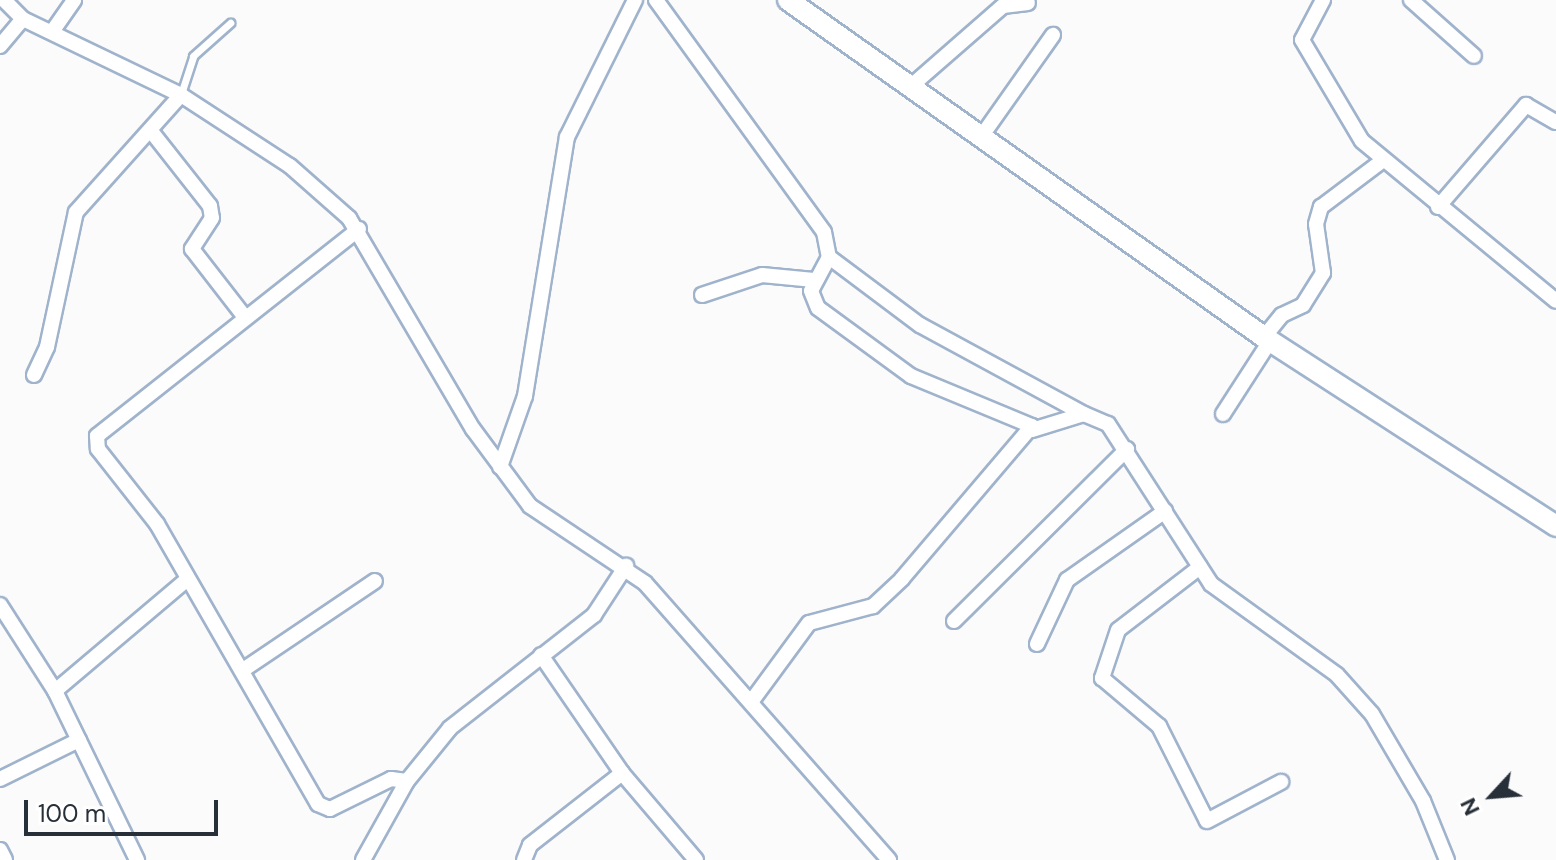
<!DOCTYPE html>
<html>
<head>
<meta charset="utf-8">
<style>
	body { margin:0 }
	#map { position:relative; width:1556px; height:860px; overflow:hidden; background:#fbfbfb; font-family:"DM Sans",sans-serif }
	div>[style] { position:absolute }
	.roads { filter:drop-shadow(2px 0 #a0b3cc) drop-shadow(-2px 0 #a0b3cc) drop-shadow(0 2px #a0b3cc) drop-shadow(0 -2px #a0b3cc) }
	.service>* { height:7px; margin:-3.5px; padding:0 3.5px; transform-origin:3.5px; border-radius:3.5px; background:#fff }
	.minor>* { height:14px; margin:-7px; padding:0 7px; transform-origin:7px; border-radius:7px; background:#fff }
	.secondary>* { height:20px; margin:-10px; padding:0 10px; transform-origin:10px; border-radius:10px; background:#fff }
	span { translate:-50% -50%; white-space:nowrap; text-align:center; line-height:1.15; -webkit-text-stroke:8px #fff; paint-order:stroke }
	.north { position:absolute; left:1452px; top:756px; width:80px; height:80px; -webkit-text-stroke:6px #fff; paint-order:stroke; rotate:244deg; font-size:22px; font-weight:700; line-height:32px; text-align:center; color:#272f39 }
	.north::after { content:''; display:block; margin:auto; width:28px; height:36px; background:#272f39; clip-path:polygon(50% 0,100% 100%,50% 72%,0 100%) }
	.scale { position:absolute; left:24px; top:800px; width:194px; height:36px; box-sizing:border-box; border:4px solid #272f39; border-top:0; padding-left:10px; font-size:24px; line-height:28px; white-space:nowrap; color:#272f39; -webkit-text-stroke:6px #fff; paint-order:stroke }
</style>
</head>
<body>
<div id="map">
	<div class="roads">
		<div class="service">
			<div style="left:181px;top:94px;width:40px;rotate:-72deg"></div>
			<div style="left:193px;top:56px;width:50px;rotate:-41.7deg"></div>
		</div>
		<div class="minor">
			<div style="left:4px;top:0;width:27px;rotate:45deg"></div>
			<div style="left:23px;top:19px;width:175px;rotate:25.7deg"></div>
			<div style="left:181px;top:95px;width:130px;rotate:33.1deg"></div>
			<div style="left:290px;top:166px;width:79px;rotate:41.4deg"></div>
			<div style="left:349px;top:218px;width:245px;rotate:59.6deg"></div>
			<div style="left:473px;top:429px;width:96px;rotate:53.5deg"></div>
			<div style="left:530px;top:506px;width:138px;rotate:33.8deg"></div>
			<div style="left:645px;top:583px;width:369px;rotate:48.6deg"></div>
			<div style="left:656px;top:0;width:286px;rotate:54.1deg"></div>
			<div style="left:824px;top:232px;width:25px;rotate:79deg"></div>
			<div style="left:829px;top:257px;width:38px;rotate:118deg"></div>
			<div style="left:811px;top:291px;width:18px;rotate:68deg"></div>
			<div style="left:818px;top:308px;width:115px;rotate:36.2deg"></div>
			<div style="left:911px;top:376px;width:131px;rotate:22.5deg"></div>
			<div style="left:1032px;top:426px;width:201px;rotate:130.4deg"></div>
			<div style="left:902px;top:579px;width:40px;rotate:137deg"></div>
			<div style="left:873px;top:606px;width:66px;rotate:165.1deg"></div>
			<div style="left:809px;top:623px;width:98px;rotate:126.3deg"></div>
			<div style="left:1323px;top:0;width:45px;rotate:117.7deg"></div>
			<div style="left:1302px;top:40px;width:117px;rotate:59.3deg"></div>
			<div style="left:1362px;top:141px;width:251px;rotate:39.5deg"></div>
			<div style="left:1411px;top:0;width:84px;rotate:41.6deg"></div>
			<div style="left:54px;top:29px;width:35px;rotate:-55deg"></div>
			<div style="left:0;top:46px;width:35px;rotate:-50deg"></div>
			<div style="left:910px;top:87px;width:123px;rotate:-41.1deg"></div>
			<div style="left:1003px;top:6px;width:25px;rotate:-7deg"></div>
			<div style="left:151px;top:131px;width:95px;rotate:51.8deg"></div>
			<div style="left:210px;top:206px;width:12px;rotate:81deg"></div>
			<div style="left:212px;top:218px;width:37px;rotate:123deg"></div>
			<div style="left:192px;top:249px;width:85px;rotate:52.2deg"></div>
			<div style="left:981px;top:137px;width:125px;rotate:-54.8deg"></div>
			<div style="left:1438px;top:207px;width:135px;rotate:-49.2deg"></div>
			<div style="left:1526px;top:105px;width:34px;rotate:30deg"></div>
			<div style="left:359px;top:229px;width:334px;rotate:141.7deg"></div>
			<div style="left:97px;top:436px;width:13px;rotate:86deg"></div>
			<div style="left:98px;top:449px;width:95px;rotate:51.8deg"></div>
			<div style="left:157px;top:524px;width:323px;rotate:60.1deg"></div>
			<div style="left:318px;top:804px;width:13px;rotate:23deg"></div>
			<div style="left:330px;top:809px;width:68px;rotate:-26.2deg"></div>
			<div style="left:391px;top:779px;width:16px;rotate:7deg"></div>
			<div style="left:829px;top:257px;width:114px;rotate:36.8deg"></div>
			<div style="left:920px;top:325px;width:187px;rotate:28.5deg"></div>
			<div style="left:702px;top:295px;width:63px;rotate:-18.4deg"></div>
			<div style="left:762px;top:275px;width:52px;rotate:5.5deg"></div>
			<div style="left:1264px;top:337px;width:28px;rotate:-51deg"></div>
			<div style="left:1282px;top:315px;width:23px;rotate:-25deg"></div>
			<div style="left:1303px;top:305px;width:38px;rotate:-58deg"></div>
			<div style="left:1323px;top:273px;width:49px;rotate:-98.1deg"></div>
			<div style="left:1316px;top:224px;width:18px;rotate:-74deg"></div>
			<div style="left:1321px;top:207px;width:76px;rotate:-37deg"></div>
			<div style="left:34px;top:375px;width:31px;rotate:-65deg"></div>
			<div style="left:47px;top:347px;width:138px;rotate:-77.9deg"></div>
			<div style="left:76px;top:212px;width:157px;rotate:-48.1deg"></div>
			<div style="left:1223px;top:414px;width:87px;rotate:-57.2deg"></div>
			<div style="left:1032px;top:430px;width:54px;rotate:-17.1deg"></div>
			<div style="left:1084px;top:414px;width:26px;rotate:23deg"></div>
			<div style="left:1108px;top:424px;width:190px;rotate:57.2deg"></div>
			<div style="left:1211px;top:584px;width:155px;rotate:35.8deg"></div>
			<div style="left:1337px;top:675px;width:52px;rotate:48.1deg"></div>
			<div style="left:1372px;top:714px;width:101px;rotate:59.6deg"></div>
			<div style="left:1423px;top:801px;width:64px;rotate:67.9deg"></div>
			<div style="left:500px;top:467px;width:75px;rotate:-70.6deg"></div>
			<div style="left:525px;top:396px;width:262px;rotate:-80.8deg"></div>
			<div style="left:567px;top:137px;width:153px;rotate:-63.6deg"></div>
			<div style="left:1200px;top:567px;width:103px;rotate:142.5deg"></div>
			<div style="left:1118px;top:630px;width:51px;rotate:108.4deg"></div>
			<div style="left:1102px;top:678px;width:75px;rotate:40.1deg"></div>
			<div style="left:1159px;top:726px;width:106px;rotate:63.2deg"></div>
			<div style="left:1207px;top:821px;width:84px;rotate:-27.8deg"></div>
			<div style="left:0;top:605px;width:102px;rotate:57.4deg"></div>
			<div style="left:55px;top:691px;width:188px;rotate:64.1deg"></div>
			<div style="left:954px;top:621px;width:244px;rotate:-44.8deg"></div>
			<div style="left:1037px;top:644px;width:71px;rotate:-64.9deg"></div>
			<div style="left:1067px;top:580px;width:120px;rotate:-35.1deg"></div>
			<div style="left:243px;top:670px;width:159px;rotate:-34deg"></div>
			<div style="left:55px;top:691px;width:170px;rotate:-40.2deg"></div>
			<div style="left:622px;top:773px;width:114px;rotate:49.6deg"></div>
			<div style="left:0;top:779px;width:88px;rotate:-26.3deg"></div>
			<div style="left:0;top:850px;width:11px;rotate:63deg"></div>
			<div style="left:363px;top:860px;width:90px;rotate:-60.9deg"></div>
			<div style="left:407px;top:781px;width:68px;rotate:-50.9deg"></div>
			<div style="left:450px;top:728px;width:183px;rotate:-38.1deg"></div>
			<div style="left:594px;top:615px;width:59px;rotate:-56.9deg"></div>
			<div style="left:524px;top:860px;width:16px;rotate:-68deg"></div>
			<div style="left:530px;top:845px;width:117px;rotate:-38deg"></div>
			<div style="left:622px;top:773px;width:143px;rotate:-124.5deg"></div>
		</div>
		<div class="secondary">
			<div style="left:788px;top:0;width:583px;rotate:35.3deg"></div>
			<div style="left:1264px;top:337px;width:348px;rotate:32.9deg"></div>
		</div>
	</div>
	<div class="north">N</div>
	<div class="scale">100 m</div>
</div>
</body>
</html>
